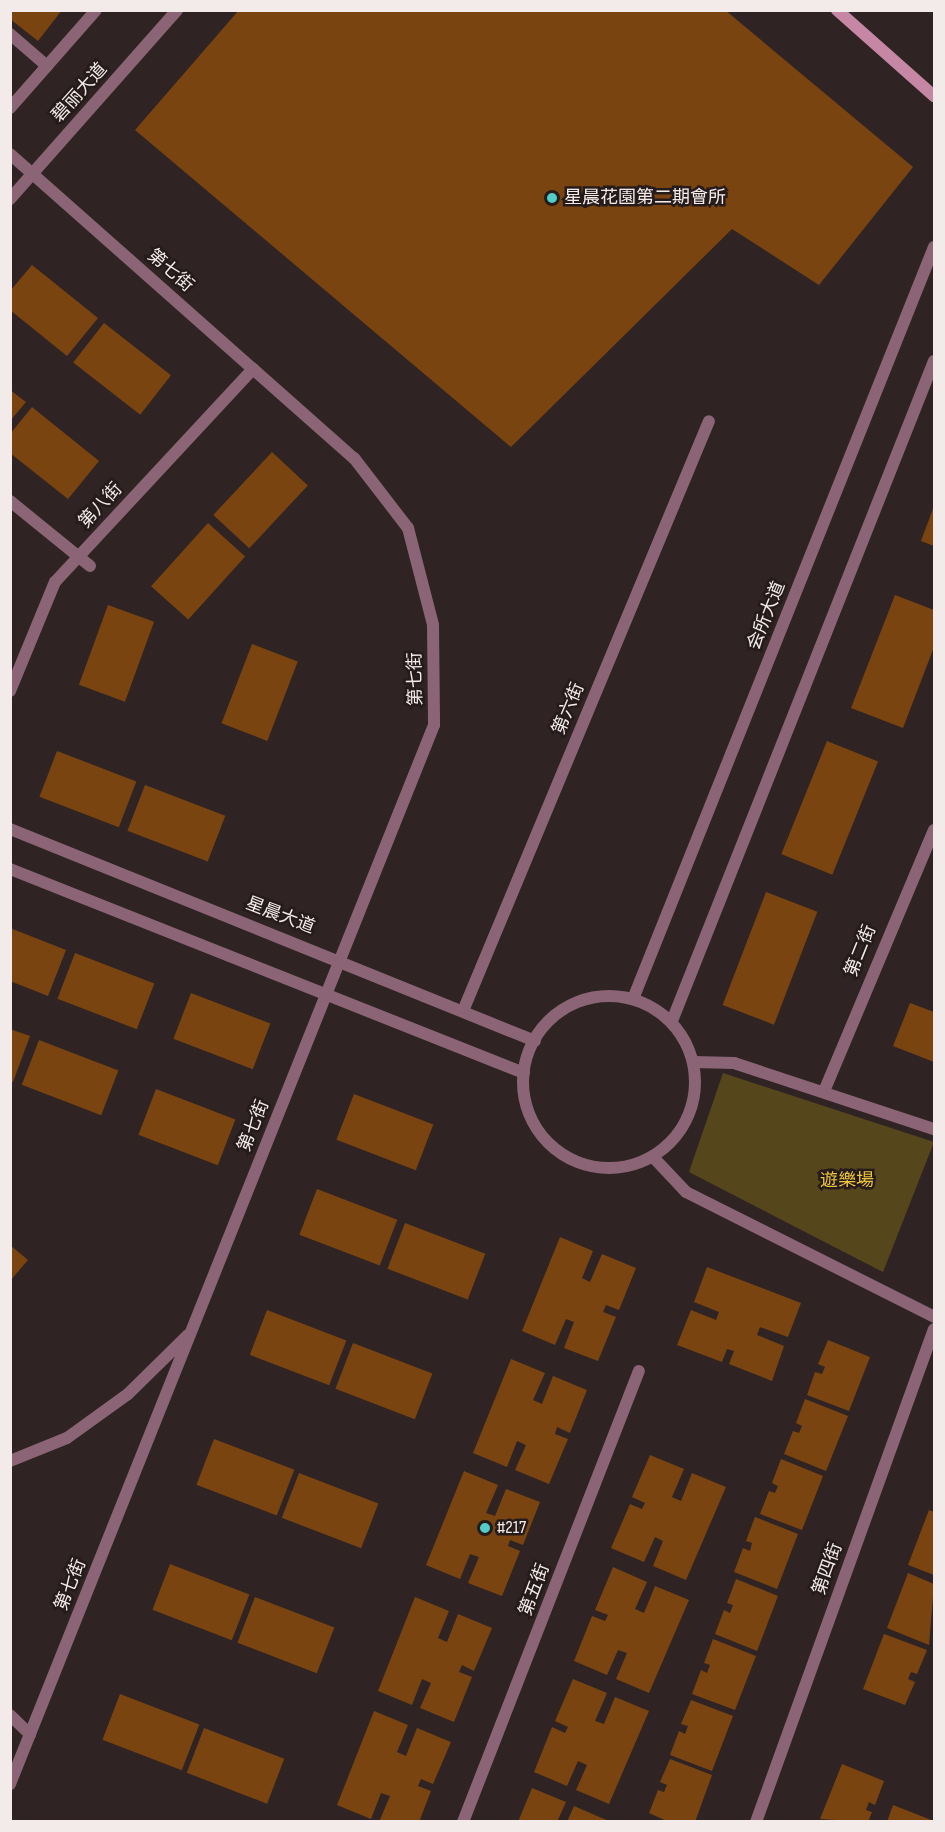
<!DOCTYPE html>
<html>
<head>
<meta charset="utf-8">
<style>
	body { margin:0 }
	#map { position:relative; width:945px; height:1832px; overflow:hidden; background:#2f2423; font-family:"Sofia Sans Condensed","Noto Sans SC",sans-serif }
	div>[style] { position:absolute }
	.green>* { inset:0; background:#55471b }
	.building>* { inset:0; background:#7a4410; transform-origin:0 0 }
	.minor>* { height:12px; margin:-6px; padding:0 6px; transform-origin:6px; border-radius:6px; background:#8b6576 }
	.minor>.ring { margin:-6px; padding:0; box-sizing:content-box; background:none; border:12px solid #8b6576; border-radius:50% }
	.secondary>* { height:12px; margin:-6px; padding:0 6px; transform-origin:6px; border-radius:6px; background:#c587a3 }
	.dots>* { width:16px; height:16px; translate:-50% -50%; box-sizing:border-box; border:3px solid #251b1a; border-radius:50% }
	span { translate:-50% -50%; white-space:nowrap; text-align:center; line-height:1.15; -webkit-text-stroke:5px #251b1a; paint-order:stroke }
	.street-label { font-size:18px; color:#f3ebea }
	.poi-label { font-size:18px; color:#f3ebea }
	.left { translate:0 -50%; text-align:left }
	.park-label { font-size:18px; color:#ecc53d }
	.frame { position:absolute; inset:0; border:12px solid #f3ebea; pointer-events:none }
</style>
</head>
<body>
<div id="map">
	<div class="green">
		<div style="clip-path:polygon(723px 1073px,934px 1142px,883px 1272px,689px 1172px)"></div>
	</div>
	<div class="building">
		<div style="clip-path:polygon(10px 10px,62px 10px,38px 41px,10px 19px)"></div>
		<div style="clip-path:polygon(239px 10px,725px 10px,913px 167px,819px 285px,732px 229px,511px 447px,135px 130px)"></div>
		<div style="clip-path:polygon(32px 265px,98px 318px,67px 356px,10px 310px,10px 291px)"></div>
		<div style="left:104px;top:323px;width:85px;height:50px;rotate:38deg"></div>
		<div style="clip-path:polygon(10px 390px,26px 402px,10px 421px)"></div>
		<div style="clip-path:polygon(32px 407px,99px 461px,68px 499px,10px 453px,10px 434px)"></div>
		<div style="left:272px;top:452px;width:49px;height:86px;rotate:43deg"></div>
		<div style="clip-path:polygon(934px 506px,934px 546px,921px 541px)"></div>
		<div style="left:208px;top:523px;width:50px;height:85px;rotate:42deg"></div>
		<div style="clip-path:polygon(895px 595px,934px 610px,934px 647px,903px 728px,851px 708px)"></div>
		<div style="left:108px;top:605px;width:49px;height:85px;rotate:20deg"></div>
		<div style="left:252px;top:644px;width:49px;height:85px;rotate:21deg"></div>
		<div style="left:827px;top:741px;width:55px;height:122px;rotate:22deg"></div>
		<div style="left:57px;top:751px;width:85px;height:49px;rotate:21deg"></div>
		<div style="left:145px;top:785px;width:86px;height:49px;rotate:21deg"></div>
		<div style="left:766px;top:892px;width:55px;height:121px;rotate:21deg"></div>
		<div style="clip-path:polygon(10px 928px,66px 950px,48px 996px,10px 981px)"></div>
		<div style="left:75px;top:953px;width:85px;height:49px;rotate:21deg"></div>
		<div style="left:191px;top:993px;width:85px;height:49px;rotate:21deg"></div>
		<div style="clip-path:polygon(910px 1003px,934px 1012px,934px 1062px,893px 1046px)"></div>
		<div style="clip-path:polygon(10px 1029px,30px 1036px,13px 1082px,10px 1081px)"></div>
		<div style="left:39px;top:1040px;width:85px;height:48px;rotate:21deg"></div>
		<div style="left:156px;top:1089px;width:85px;height:49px;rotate:21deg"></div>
		<div style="left:354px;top:1094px;width:85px;height:49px;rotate:21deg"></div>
		<div style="left:317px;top:1189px;width:86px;height:49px;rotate:21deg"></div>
		<div style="left:405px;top:1223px;width:86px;height:49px;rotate:21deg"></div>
		<div style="clip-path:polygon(560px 1237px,593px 1251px,582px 1278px,590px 1282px,602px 1254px,636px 1268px,619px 1310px,606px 1305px,603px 1312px,616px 1317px,598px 1361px,564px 1348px,574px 1322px,566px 1319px,555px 1345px,522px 1331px)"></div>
		<div style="clip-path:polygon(10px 1245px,28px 1260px,10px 1281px)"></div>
		<div style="clip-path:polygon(707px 1267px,801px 1303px,788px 1337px,760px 1327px,757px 1335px,784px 1346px,772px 1381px,729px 1364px,734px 1351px,727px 1349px,722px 1362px,677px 1345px,691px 1310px,716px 1320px,719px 1312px,694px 1302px)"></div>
		<div style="left:267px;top:1310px;width:85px;height:48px;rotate:21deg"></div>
		<div style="clip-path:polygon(828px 1340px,870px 1357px,849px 1411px,807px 1395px,815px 1372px,822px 1374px,825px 1367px,818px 1364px)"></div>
		<div style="left:353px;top:1343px;width:85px;height:49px;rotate:21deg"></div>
		<div style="clip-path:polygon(511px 1359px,545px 1373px,533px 1400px,542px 1404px,553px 1376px,587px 1390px,570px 1433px,557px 1427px,555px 1434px,568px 1439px,549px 1484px,515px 1470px,526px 1445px,517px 1441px,507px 1467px,473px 1453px)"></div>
		<div style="clip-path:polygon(805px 1399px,848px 1416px,826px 1471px,784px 1454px,793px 1431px,799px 1433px,802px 1426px,796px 1423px)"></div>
		<div style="left:214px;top:1439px;width:86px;height:49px;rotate:21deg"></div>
		<div style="clip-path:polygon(650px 1455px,684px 1469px,672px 1497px,681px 1501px,692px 1473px,726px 1487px,686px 1580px,653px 1566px,663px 1541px,655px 1537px,644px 1562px,611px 1548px,630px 1504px,642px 1509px,645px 1503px,632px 1497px)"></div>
		<div style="clip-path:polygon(781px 1459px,823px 1476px,802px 1530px,760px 1514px,769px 1491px,775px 1493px,778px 1486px,772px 1483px)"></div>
		<div style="clip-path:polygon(464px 1471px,498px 1485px,486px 1513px,495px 1516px,506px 1489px,540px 1502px,523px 1545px,510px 1540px,508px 1546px,520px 1551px,502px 1596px,468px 1583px,479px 1557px,470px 1554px,460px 1579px,426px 1565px)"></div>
		<div style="left:299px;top:1473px;width:85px;height:48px;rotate:21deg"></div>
		<div style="clip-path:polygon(929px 1510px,934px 1512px,934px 1575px,908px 1565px)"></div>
		<div style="clip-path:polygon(755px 1517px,798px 1534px,777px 1589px,734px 1572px,743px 1548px,750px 1551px,752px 1543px,746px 1541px)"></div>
		<div style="left:170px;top:1564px;width:85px;height:49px;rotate:21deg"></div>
		<div style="clip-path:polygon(613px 1567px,647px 1582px,635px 1609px,644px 1613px,655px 1586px,689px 1600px,649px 1693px,616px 1679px,627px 1653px,618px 1650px,607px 1675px,574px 1661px,592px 1616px,605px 1621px,608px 1615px,595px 1610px)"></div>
		<div style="clip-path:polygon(908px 1573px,934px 1584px,929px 1645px,887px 1628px)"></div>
		<div style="clip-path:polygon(736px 1579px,778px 1596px,757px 1651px,715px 1634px,724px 1610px,730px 1613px,733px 1605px,727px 1603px)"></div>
		<div style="left:255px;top:1597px;width:85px;height:49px;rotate:21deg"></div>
		<div style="clip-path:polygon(415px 1597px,449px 1611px,438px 1638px,447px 1642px,458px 1614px,492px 1628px,474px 1671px,462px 1665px,459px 1672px,472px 1677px,454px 1722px,420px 1708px,431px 1683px,422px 1679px,412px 1705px,378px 1691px)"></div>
		<div style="clip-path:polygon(884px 1634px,927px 1650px,917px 1674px,911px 1672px,908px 1679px,915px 1682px,905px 1705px,863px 1689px)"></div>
		<div style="clip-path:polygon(713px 1639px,756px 1656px,735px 1710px,692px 1694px,701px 1670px,707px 1673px,710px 1665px,704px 1663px)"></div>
		<div style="clip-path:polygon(573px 1679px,607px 1693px,595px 1721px,604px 1724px,615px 1697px,649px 1711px,609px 1804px,576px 1790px,587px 1765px,578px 1761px,567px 1786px,534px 1772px,552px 1727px,565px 1733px,568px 1727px,555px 1721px)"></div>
		<div style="left:120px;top:1694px;width:85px;height:49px;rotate:21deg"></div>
		<div style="clip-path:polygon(691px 1700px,733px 1716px,712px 1771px,670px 1755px,679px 1731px,685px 1734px,688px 1726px,681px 1724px)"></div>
		<div style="clip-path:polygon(374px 1711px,408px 1725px,397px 1752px,406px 1756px,417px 1728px,451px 1742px,433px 1784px,421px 1779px,418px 1786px,431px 1791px,419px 1822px,379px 1822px,390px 1796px,381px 1793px,371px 1819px,337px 1805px)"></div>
		<div style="left:204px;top:1728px;width:86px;height:48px;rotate:21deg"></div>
		<div style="clip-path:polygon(670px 1759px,712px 1775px,695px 1822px,669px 1822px,649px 1813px,658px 1790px,664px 1792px,667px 1785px,660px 1782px)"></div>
		<div style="clip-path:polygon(842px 1764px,884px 1781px,875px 1805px,869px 1802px,866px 1810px,872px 1812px,868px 1822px,820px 1819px)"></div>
		<div style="clip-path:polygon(532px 1788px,566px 1802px,557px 1822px,518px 1822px)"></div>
		<div style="clip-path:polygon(893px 1805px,934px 1821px,934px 1822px,887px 1822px)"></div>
		<div style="clip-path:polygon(574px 1806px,611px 1822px,567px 1822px)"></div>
	</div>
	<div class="minor">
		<div style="left:10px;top:34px;width:49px;rotate:40.9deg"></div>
		<div style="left:10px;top:108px;width:130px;rotate:-48.7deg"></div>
		<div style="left:10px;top:154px;width:459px;rotate:41.5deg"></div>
		<div style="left:354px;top:458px;width:88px;rotate:52.4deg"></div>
		<div style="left:408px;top:528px;width:100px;rotate:75.5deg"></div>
		<div style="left:433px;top:625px;width:100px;rotate:89.4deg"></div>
		<div style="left:434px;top:725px;width:1141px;rotate:111.82deg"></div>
		<div style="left:10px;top:199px;width:252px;rotate:-48.5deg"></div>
		<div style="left:10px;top:501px;width:103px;rotate:39.1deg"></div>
		<div style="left:10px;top:691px;width:118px;rotate:-67.6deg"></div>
		<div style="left:55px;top:582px;width:291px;rotate:-47.1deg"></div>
		<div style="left:10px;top:829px;width:566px;rotate:21.99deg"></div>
		<div style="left:10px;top:869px;width:553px;rotate:21.65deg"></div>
		<div class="ring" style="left:523px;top:996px;width:160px;height:160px"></div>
		<div style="left:633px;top:999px;width:810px;rotate:-68.19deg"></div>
		<div style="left:463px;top:1011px;width:639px;rotate:-67.37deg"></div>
		<div style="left:672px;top:1021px;width:710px;rotate:-68.35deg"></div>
		<div style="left:693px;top:1062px;width:41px;rotate:1.4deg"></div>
		<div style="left:734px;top:1063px;width:211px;rotate:18.3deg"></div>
		<div style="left:825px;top:1089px;width:281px;rotate:-67.2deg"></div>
		<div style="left:653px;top:1157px;width:48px;rotate:46.7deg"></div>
		<div style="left:686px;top:1192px;width:278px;rotate:26.7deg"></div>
		<div style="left:10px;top:1461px;width:61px;rotate:-22deg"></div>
		<div style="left:67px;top:1438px;width:75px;rotate:-35.8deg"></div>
		<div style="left:128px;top:1394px;width:84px;rotate:-44.5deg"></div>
		<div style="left:10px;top:1715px;width:28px;rotate:44deg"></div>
		<div style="left:463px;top:1822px;width:484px;rotate:-68.7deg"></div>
		<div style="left:756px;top:1822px;width:524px;rotate:-70.15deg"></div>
	</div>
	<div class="secondary">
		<div style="left:837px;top:10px;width:130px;rotate:41.6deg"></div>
	</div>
	<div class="dots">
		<div style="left:552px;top:198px;background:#53cdca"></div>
		<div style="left:485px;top:1528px;background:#53cdca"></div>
	</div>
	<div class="street-label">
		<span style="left:80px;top:93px;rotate:-48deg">碧丽大道</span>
		<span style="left:170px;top:271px;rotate:41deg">第七街</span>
		<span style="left:101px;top:506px;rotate:-47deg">第八街</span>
		<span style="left:767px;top:616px;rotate:-68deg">会所大道</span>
		<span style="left:416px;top:679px;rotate:-91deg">第七街</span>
		<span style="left:569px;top:709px;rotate:-67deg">第六街</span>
		<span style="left:280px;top:916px;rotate:21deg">星晨大道</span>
		<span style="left:861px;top:951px;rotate:-68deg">第二街</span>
		<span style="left:254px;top:1126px;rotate:-68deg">第七街</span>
		<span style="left:828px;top:1569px;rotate:-70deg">第四街</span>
		<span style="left:71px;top:1585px;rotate:-68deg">第七街</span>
		<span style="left:535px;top:1590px;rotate:-69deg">第五街</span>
	</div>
	<div class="poi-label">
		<span class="left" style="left:564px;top:198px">星晨花園第二期會所</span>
		<span class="left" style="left:497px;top:1528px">#217</span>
	</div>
	<div class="park-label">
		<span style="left:847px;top:1181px">遊樂場</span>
	</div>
	<div class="frame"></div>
</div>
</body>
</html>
